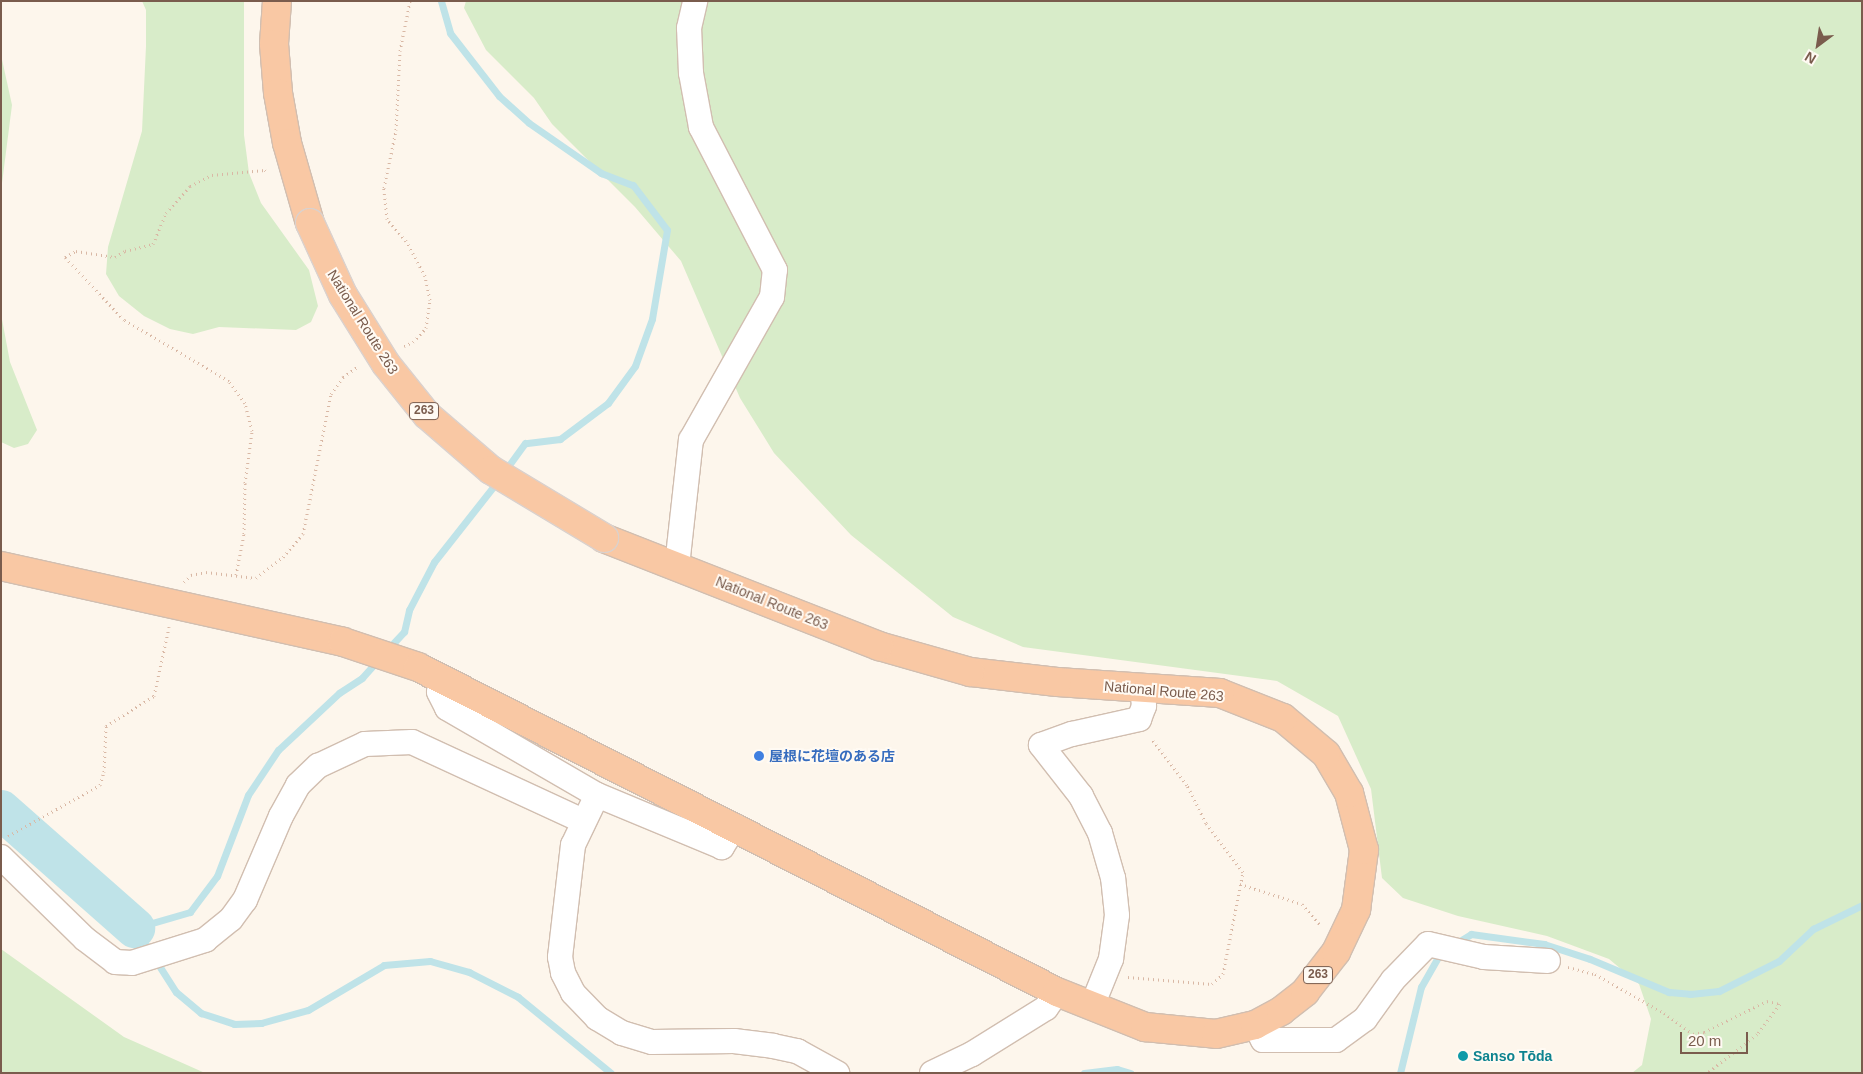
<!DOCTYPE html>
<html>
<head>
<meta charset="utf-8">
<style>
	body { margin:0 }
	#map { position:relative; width:1863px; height:1074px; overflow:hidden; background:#fdf6ec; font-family:Arial,"Noto Sans JP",sans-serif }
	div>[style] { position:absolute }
	.green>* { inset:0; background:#d8ecc9 }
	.stream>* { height:7px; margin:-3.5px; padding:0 3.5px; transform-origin:3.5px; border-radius:3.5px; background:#bfe3e8 }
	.river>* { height:40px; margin:-20px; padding:0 20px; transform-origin:20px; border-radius:20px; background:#bfe3e8 }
	.path>* { height:3px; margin-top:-1.5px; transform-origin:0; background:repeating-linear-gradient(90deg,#d9b8a5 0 1px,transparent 0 5px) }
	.roads { filter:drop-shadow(1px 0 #d1beb0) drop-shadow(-1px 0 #d1beb0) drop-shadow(0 1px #d1beb0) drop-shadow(0 -1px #d1beb0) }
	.minor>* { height:24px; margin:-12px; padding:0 12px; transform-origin:12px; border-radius:12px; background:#fff }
	.trunk>* { height:28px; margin:-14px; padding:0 14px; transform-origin:14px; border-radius:14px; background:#f9c8a4 }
	.bridges { filter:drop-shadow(1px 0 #dad1cd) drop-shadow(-1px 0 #dad1cd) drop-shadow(0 1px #dad1cd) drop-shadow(0 -1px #dad1cd) }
	.trunk-bridge>* { height:28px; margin:-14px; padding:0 14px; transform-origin:14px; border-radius:14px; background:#f9c8a4 }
	.dots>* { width:14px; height:14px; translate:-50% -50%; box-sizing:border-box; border:2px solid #fffaf3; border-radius:50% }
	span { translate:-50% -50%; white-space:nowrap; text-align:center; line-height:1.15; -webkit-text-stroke:4px #fffaf3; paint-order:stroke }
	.shield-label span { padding:1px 4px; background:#fffaf3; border:1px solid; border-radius:4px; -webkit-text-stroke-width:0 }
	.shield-label { font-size:12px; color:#7a5c4d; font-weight:700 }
	.street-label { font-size:14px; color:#7a5c4d }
	.shop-label { font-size:14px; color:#366cbe; font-weight:700 }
	.left { translate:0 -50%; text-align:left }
	.culture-label { font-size:14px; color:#0d838f; font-weight:700 }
	.frame { position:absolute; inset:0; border:2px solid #7a5c4d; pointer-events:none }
	.north { position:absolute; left:1793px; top:20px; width:50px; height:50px; -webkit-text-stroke:4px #fffaf3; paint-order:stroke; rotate:211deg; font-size:14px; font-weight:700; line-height:20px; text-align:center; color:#7a5c4d }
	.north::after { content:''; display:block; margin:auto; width:18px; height:22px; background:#7a5c4d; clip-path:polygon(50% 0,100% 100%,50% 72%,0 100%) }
	.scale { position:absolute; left:1680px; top:1032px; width:68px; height:22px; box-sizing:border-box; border:2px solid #7a5c4d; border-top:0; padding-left:6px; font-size:15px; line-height:18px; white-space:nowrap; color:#7a5c4d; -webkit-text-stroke:4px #fffaf3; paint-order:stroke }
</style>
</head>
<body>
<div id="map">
	<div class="green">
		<div style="clip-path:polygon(142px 1px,244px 1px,244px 135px,249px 173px,261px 203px,309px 270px,318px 306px,311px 322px,296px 330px,219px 327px,193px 334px,170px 329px,144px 316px,119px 296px,106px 274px,108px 247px,142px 131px,146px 46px,146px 10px)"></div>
		<div style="clip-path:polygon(466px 1px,1862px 1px,1862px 1073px,1632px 1073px,1642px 1065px,1651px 1019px,1639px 984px,1609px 959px,1547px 936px,1458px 916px,1403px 898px,1382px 878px,1371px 789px,1338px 716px,1277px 681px,1023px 647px,953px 617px,851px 535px,774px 453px,740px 398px,681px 261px,635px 207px,552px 124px,534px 98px,486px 50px,464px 8px)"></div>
		<div style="clip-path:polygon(1px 55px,12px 105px,1px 191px)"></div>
		<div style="clip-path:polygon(1px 314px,10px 362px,37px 430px,28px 444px,14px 448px,1px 442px)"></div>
		<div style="clip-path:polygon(1px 949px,124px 1037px,205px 1073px,1px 1073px)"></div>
	</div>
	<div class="stream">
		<div style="left:441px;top:1px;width:33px;rotate:74deg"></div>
		<div style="left:450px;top:33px;width:80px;rotate:52.1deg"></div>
		<div style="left:499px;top:96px;width:40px;rotate:42deg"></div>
		<div style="left:529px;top:123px;width:88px;rotate:34.8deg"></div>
		<div style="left:601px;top:173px;width:34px;rotate:21deg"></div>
		<div style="left:633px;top:185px;width:56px;rotate:52.9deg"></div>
		<div style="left:667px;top:230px;width:90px;rotate:99.6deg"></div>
		<div style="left:652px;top:319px;width:50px;rotate:109.9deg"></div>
		<div style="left:635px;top:366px;width:46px;rotate:126.1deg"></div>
		<div style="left:608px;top:403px;width:60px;rotate:143.1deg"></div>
		<div style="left:560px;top:439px;width:35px;rotate:173deg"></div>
		<div style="left:525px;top:443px;width:34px;rotate:126deg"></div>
		<div style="left:387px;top:650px;width:25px;rotate:-47deg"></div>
		<div style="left:404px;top:632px;width:23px;rotate:-77deg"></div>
		<div style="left:409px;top:610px;width:54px;rotate:-62.5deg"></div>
		<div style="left:434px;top:562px;width:102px;rotate:-51.8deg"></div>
		<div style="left:378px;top:660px;width:24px;rotate:132deg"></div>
		<div style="left:362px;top:678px;width:27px;rotate:147deg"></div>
		<div style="left:339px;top:693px;width:83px;rotate:136.9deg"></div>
		<div style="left:278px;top:750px;width:54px;rotate:123.7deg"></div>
		<div style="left:248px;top:795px;width:87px;rotate:110.9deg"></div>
		<div style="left:217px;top:876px;width:45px;rotate:126.9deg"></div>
		<div style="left:190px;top:912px;width:57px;rotate:163.8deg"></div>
		<div style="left:135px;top:928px;width:76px;rotate:57.4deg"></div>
		<div style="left:176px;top:992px;width:33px;rotate:40deg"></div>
		<div style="left:201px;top:1013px;width:35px;rotate:18deg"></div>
		<div style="left:234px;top:1024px;width:27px;rotate:-2deg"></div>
		<div style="left:261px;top:1023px;width:49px;rotate:-15.5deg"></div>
		<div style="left:308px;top:1010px;width:88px;rotate:-30.6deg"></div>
		<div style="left:384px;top:965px;width:46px;rotate:-5deg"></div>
		<div style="left:430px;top:961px;width:41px;rotate:15.8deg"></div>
		<div style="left:469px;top:972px;width:55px;rotate:27deg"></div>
		<div style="left:518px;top:997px;width:120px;rotate:39.3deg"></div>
		<div style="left:1455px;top:944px;width:19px;rotate:-32deg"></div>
		<div style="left:1471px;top:934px;width:74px;rotate:7.8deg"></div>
		<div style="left:1544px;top:944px;width:48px;rotate:18.1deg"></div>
		<div style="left:1590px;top:959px;width:86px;rotate:22.7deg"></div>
		<div style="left:1669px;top:992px;width:21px;rotate:5deg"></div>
		<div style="left:1690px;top:994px;width:29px;rotate:-6deg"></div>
		<div style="left:1719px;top:991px;width:67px;rotate:-26.6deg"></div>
		<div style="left:1779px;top:961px;width:47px;rotate:-43.3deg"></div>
		<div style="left:1813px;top:929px;width:55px;rotate:-26.1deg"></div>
		<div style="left:1084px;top:1073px;width:33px;rotate:-7deg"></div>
		<div style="left:1117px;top:1069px;width:14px;rotate:17deg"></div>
		<div style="left:1400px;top:1073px;width:89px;rotate:-76.3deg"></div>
		<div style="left:1421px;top:987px;width:40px;rotate:-60.3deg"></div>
	</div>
	<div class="river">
		<div style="left:1px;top:810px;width:179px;rotate:41.4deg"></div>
	</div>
	<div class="path">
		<div style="left:404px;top:346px;width:10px;rotate:-24deg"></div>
		<div style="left:413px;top:342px;width:19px;rotate:-47deg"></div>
		<div style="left:426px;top:328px;width:28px;rotate:-82deg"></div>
		<div style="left:430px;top:300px;width:25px;rotate:-102deg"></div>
		<div style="left:425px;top:276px;width:40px;rotate:-118deg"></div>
		<div style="left:406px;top:241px;width:29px;rotate:-131deg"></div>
		<div style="left:387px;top:219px;width:31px;rotate:-96deg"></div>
		<div style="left:384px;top:188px;width:59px;rotate:-78.3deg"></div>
		<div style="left:396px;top:130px;width:79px;rotate:-87.1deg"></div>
		<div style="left:400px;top:51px;width:51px;rotate:-78.7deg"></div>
		<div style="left:236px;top:575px;width:42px;rotate:-79deg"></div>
		<div style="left:244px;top:534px;width:51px;rotate:-88.9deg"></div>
		<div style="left:245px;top:483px;width:52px;rotate:-82.3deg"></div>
		<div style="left:252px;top:431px;width:29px;rotate:-104deg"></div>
		<div style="left:245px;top:403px;width:27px;rotate:-126deg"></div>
		<div style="left:229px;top:381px;width:121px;rotate:-149.8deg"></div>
		<div style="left:124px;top:320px;width:86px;rotate:-133.1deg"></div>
		<div style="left:65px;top:257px;width:13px;rotate:-29deg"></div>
		<div style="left:76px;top:251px;width:39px;rotate:9deg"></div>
		<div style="left:115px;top:257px;width:12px;rotate:-31deg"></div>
		<div style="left:125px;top:251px;width:29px;rotate:-14deg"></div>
		<div style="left:153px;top:244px;width:34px;rotate:-67deg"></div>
		<div style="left:166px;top:213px;width:36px;rotate:-48deg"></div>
		<div style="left:190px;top:186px;width:25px;rotate:-27deg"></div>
		<div style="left:212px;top:175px;width:53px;rotate:-5.4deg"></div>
		<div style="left:265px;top:170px;width:4px;rotate:45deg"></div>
		<div style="left:184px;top:582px;width:10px;rotate:-45deg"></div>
		<div style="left:191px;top:575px;width:15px;rotate:-11deg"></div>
		<div style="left:206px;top:572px;width:50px;rotate:6.8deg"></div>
		<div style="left:256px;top:578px;width:34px;rotate:-38deg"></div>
		<div style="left:283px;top:557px;width:30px;rotate:-49deg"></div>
		<div style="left:303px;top:534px;width:143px;rotate:-78.7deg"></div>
		<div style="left:331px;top:394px;width:21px;rotate:-55deg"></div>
		<div style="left:343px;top:377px;width:19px;rotate:-35deg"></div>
		<div style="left:8px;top:836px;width:105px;rotate:-29deg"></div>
		<div style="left:100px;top:785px;width:14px;rotate:-73deg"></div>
		<div style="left:104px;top:772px;width:46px;rotate:-87.5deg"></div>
		<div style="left:106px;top:726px;width:57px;rotate:-32deg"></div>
		<div style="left:154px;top:696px;width:71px;rotate:-77.7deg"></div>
		<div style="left:1240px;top:884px;width:65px;rotate:17.9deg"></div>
		<div style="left:1302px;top:904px;width:28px;rotate:49deg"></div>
		<div style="left:1568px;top:967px;width:28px;rotate:15deg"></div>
		<div style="left:1595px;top:974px;width:79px;rotate:29.5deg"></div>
		<div style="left:1664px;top:1013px;width:36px;rotate:36deg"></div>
		<div style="left:1693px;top:1034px;width:11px;rotate:-10deg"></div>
		<div style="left:1704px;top:1032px;width:70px;rotate:-26.2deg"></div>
		<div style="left:1767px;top:1001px;width:13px;rotate:13deg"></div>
		<div style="left:1780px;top:1004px;width:38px;rotate:127deg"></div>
		<div style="left:1757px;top:1034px;width:63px;rotate:142deg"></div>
		<div style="left:1128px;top:977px;width:84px;rotate:4.8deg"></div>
		<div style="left:1212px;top:984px;width:15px;rotate:-42deg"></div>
		<div style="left:1223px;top:974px;width:104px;rotate:-78.9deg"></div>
		<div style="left:1243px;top:872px;width:61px;rotate:-127.1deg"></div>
		<div style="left:1206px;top:823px;width:42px;rotate:-116.6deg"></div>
		<div style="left:1187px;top:785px;width:59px;rotate:-127.5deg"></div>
	</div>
	<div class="roads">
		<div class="minor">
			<div style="left:677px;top:566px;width:127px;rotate:-83.7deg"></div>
			<div style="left:691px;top:440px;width:164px;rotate:-60.5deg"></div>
			<div style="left:772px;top:297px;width:27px;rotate:-84deg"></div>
			<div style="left:775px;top:270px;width:161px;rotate:-117.4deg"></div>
			<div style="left:701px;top:127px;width:55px;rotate:-100.5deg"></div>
			<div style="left:691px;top:73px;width:45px;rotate:-92.5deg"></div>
			<div style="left:689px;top:28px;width:28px;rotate:-77deg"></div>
			<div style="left:445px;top:680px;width:13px;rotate:117deg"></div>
			<div style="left:439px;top:692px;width:18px;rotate:63deg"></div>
			<div style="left:447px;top:708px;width:173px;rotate:30.1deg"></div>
			<div style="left:735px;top:826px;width:25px;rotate:122deg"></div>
			<div style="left:722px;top:847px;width:135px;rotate:-157.4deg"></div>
			<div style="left:597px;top:795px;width:55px;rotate:115.6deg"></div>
			<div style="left:573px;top:845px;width:113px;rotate:96.6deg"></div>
			<div style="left:560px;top:957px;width:16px;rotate:79deg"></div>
			<div style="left:563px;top:973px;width:22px;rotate:63deg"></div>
			<div style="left:573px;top:993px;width:35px;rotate:46deg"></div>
			<div style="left:597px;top:1018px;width:29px;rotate:31deg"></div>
			<div style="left:622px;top:1033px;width:31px;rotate:17deg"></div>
			<div style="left:652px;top:1042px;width:82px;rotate:-0.7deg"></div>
			<div style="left:734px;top:1041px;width:39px;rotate:7deg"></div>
			<div style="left:773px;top:1046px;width:25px;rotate:12deg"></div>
			<div style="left:797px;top:1051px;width:46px;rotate:28.8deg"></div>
			<div style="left:1px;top:857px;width:117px;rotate:44.3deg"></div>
			<div style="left:85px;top:939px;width:38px;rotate:37deg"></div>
			<div style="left:115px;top:962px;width:17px;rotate:3deg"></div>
			<div style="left:132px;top:963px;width:77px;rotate:-17.5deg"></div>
			<div style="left:205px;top:940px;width:33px;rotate:-39deg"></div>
			<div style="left:231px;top:919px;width:24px;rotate:-54deg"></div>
			<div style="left:245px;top:900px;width:91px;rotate:-66.8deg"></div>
			<div style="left:281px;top:816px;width:35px;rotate:-61deg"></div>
			<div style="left:298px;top:785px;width:28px;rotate:-44deg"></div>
			<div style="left:318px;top:766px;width:52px;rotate:-25.1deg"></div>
			<div style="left:365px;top:744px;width:47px;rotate:-2.4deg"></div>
			<div style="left:412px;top:742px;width:188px;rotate:24.8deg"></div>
			<div style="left:1092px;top:1006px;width:51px;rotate:-68deg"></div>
			<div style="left:1111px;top:959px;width:44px;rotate:-82.2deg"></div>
			<div style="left:1117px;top:915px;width:37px;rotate:-96deg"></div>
			<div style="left:1113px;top:878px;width:47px;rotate:-106.1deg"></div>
			<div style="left:1100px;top:833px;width:42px;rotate:-117.2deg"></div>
			<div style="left:1081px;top:796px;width:65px;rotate:-128.1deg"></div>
			<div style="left:1041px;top:745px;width:33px;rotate:-20deg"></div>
			<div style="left:1072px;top:734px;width:69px;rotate:-12.6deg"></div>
			<div style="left:1139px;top:719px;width:14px;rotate:-69deg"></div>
			<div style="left:1144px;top:706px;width:18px;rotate:-96deg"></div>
			<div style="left:1255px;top:1025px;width:17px;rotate:62deg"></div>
			<div style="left:1263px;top:1040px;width:73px"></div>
			<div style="left:1336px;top:1040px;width:36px;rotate:-36deg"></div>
			<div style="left:1365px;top:1019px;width:48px;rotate:-54.3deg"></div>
			<div style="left:1393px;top:980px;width:50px;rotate:-45.8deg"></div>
			<div style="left:1428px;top:944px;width:57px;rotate:13.1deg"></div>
			<div style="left:1484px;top:957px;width:64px;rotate:3.6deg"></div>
			<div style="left:932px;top:1073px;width:44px;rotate:-25.4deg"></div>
			<div style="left:972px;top:1054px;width:87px;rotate:-31.9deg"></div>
			<div style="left:1046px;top:1008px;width:19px;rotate:-55deg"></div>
		</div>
		<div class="trunk">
			<div style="left:277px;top:1px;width:43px;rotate:94deg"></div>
			<div style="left:274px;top:44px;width:49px;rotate:85.3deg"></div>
			<div style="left:278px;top:93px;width:51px;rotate:79.8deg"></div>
			<div style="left:287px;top:143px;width:83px;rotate:74deg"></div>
			<div style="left:1px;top:566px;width:350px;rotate:12.5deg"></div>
			<div style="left:343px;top:642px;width:79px;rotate:18.4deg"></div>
			<div style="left:418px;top:667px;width:717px;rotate:26.96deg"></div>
			<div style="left:1057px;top:992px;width:95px;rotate:21.7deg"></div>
			<div style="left:1145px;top:1027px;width:71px;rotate:5.6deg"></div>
			<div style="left:1216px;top:1034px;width:40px;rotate:-13deg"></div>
			<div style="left:1255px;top:1025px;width:30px;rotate:-28deg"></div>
			<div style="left:1281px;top:1011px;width:31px;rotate:-38deg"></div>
			<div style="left:1305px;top:992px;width:51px;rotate:-52.2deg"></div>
			<div style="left:1336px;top:952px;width:47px;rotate:-64.5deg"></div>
			<div style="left:1356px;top:910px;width:61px;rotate:-82.4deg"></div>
			<div style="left:1364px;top:850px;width:59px;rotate:-104.7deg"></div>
			<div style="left:1349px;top:793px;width:45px;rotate:-120.5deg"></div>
			<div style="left:1326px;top:754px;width:56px;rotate:-140.1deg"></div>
			<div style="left:1283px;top:718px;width:68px;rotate:-158.4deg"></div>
			<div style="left:1220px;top:693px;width:163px;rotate:-176.1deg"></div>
			<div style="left:1057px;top:682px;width:88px;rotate:-173.4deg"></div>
			<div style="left:970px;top:672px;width:95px;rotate:-164.1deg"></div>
			<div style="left:879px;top:646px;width:295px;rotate:-158.6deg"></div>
		</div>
	</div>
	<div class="bridges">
		<div class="trunk-bridge">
			<div style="left:310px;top:223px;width:79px;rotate:65.4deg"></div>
			<div style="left:343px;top:295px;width:81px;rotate:58.1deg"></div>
			<div style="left:386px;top:364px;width:65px;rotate:51.2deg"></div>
			<div style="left:427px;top:415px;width:84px;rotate:40.7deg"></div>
			<div style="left:491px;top:470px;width:132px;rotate:31deg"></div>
		</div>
	</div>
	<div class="dots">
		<div style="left:759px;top:756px;background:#3f7fe0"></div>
		<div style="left:1463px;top:1056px;background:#0f9aa8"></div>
	</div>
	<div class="shield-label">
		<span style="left:424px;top:411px">263</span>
		<span style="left:1318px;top:975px">263</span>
	</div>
	<div class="street-label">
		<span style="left:363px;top:322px;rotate:58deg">National Route 263</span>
		<span style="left:772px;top:603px;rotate:22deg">National Route 263</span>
		<span style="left:1164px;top:691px;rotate:5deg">National Route 263</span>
	</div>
	<div class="shop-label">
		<span class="left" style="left:769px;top:756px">屋根に花壇のある店</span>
	</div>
	<div class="culture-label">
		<span class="left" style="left:1473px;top:1056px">Sanso Tōda</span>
	</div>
	<div class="frame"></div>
	<div class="north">N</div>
	<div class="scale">20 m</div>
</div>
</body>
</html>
